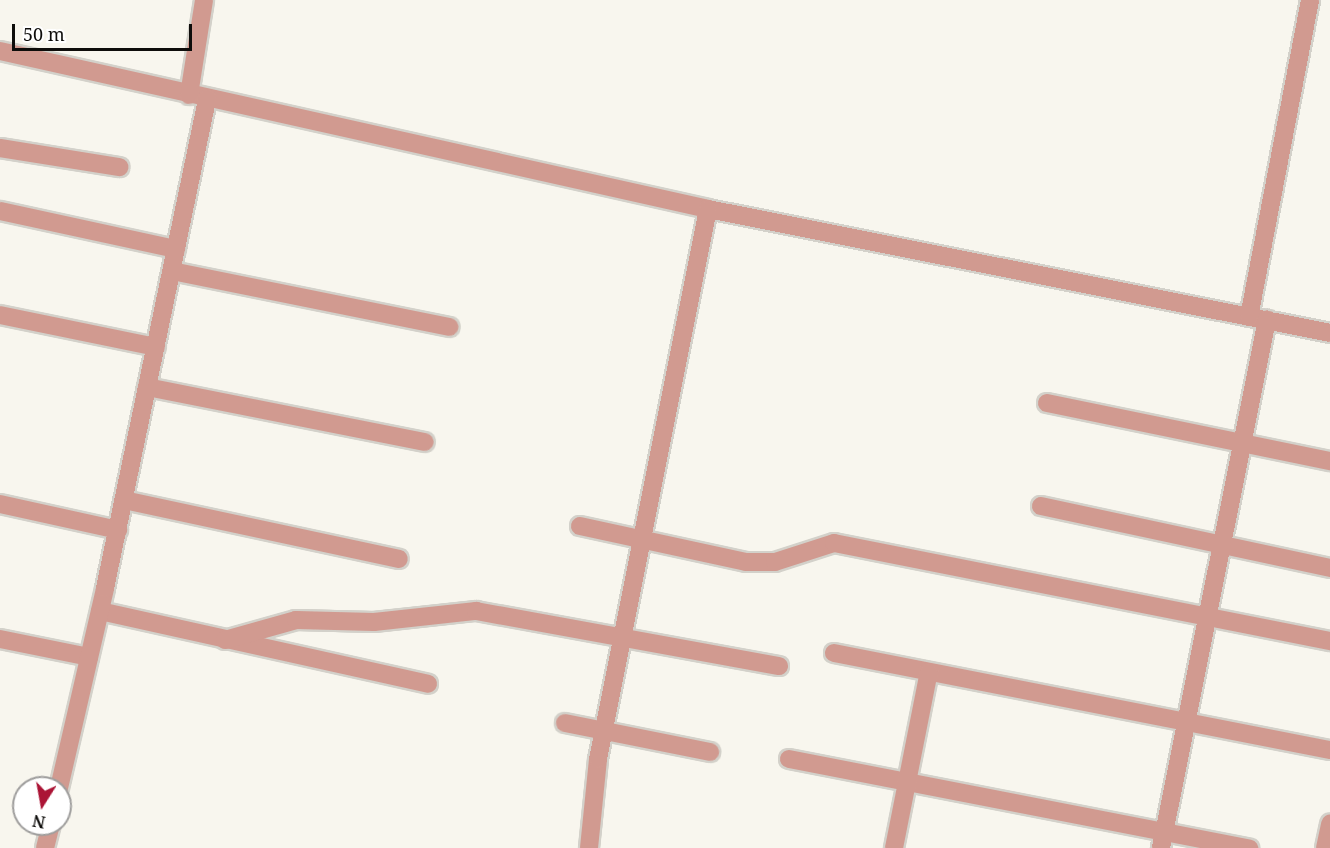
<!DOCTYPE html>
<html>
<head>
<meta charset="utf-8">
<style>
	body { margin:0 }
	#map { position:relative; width:1330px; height:848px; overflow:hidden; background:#f8f6ee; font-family:"Noto Serif",serif }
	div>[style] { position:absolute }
	.roads { filter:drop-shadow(2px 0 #d3d1ca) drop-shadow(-2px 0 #d3d1ca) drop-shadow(0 2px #d3d1ca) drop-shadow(0 -2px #d3d1ca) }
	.minor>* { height:18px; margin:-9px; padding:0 9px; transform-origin:9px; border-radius:9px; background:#d19a90 }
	span { translate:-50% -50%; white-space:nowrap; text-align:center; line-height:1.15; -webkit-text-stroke:6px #fff; paint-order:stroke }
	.north { position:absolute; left:12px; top:776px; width:60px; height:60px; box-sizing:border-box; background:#fff; border:2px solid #9f9e9d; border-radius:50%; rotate:191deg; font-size:16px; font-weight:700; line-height:24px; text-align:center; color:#0e0d0b }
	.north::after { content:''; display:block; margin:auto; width:21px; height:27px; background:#ab1435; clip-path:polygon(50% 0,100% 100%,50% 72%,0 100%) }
	.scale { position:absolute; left:12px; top:24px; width:180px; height:27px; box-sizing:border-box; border:3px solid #0e0d0b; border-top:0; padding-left:8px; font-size:18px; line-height:21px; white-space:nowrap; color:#0e0d0b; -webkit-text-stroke:4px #fff; paint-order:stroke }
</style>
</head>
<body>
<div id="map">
	<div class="roads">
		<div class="minor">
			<div style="left:0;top:51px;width:725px;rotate:12.58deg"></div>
			<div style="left:708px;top:209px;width:634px;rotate:11.27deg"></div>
			<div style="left:189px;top:95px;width:96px;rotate:-81deg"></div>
			<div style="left:0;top:148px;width:121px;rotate:9.1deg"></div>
			<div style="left:0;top:211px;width:180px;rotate:12.2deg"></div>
			<div style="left:172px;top:271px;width:283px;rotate:11.4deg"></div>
			<div style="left:0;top:315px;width:159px;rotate:11.6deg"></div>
			<div style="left:1249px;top:317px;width:323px;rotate:-79.1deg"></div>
			<div style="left:147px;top:387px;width:283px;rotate:11.2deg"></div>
			<div style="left:1047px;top:403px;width:289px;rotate:11.6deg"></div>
			<div style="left:124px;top:500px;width:281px;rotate:12.1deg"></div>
			<div style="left:0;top:504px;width:121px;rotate:12.4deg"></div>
			<div style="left:1041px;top:506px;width:296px;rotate:12.1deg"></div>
			<div style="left:580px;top:526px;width:170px;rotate:12.2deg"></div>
			<div style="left:746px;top:562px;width:29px"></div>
			<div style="left:775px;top:562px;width:62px;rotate:-17.9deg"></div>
			<div style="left:834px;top:543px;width:506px;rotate:11.18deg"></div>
			<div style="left:100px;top:611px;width:336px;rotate:12.5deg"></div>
			<div style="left:0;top:639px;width:91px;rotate:11.4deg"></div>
			<div style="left:225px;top:640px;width:74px;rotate:-15.7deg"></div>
			<div style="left:296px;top:620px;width:78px;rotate:1.5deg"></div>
			<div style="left:374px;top:622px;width:103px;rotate:-6.2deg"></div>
			<div style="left:476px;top:611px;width:308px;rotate:10.3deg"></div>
			<div style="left:834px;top:653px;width:505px;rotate:11.07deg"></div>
			<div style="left:565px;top:723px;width:148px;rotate:11.3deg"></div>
			<div style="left:789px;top:759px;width:469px;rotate:11deg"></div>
			<div style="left:59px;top:788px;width:205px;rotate:-77deg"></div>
			<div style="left:105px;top:588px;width:500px;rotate:-78.2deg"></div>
			<div style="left:45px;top:848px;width:25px;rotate:-76deg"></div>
			<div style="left:589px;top:848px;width:89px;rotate:-84.2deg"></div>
			<div style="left:598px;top:759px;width:561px;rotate:-78.69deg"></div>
			<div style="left:894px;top:848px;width:179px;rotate:-78.8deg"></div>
			<div style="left:1161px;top:848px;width:539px;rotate:-78.65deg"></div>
			<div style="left:1325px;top:848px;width:25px;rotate:-78deg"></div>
		</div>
	</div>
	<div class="north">N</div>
	<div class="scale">50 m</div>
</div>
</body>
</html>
